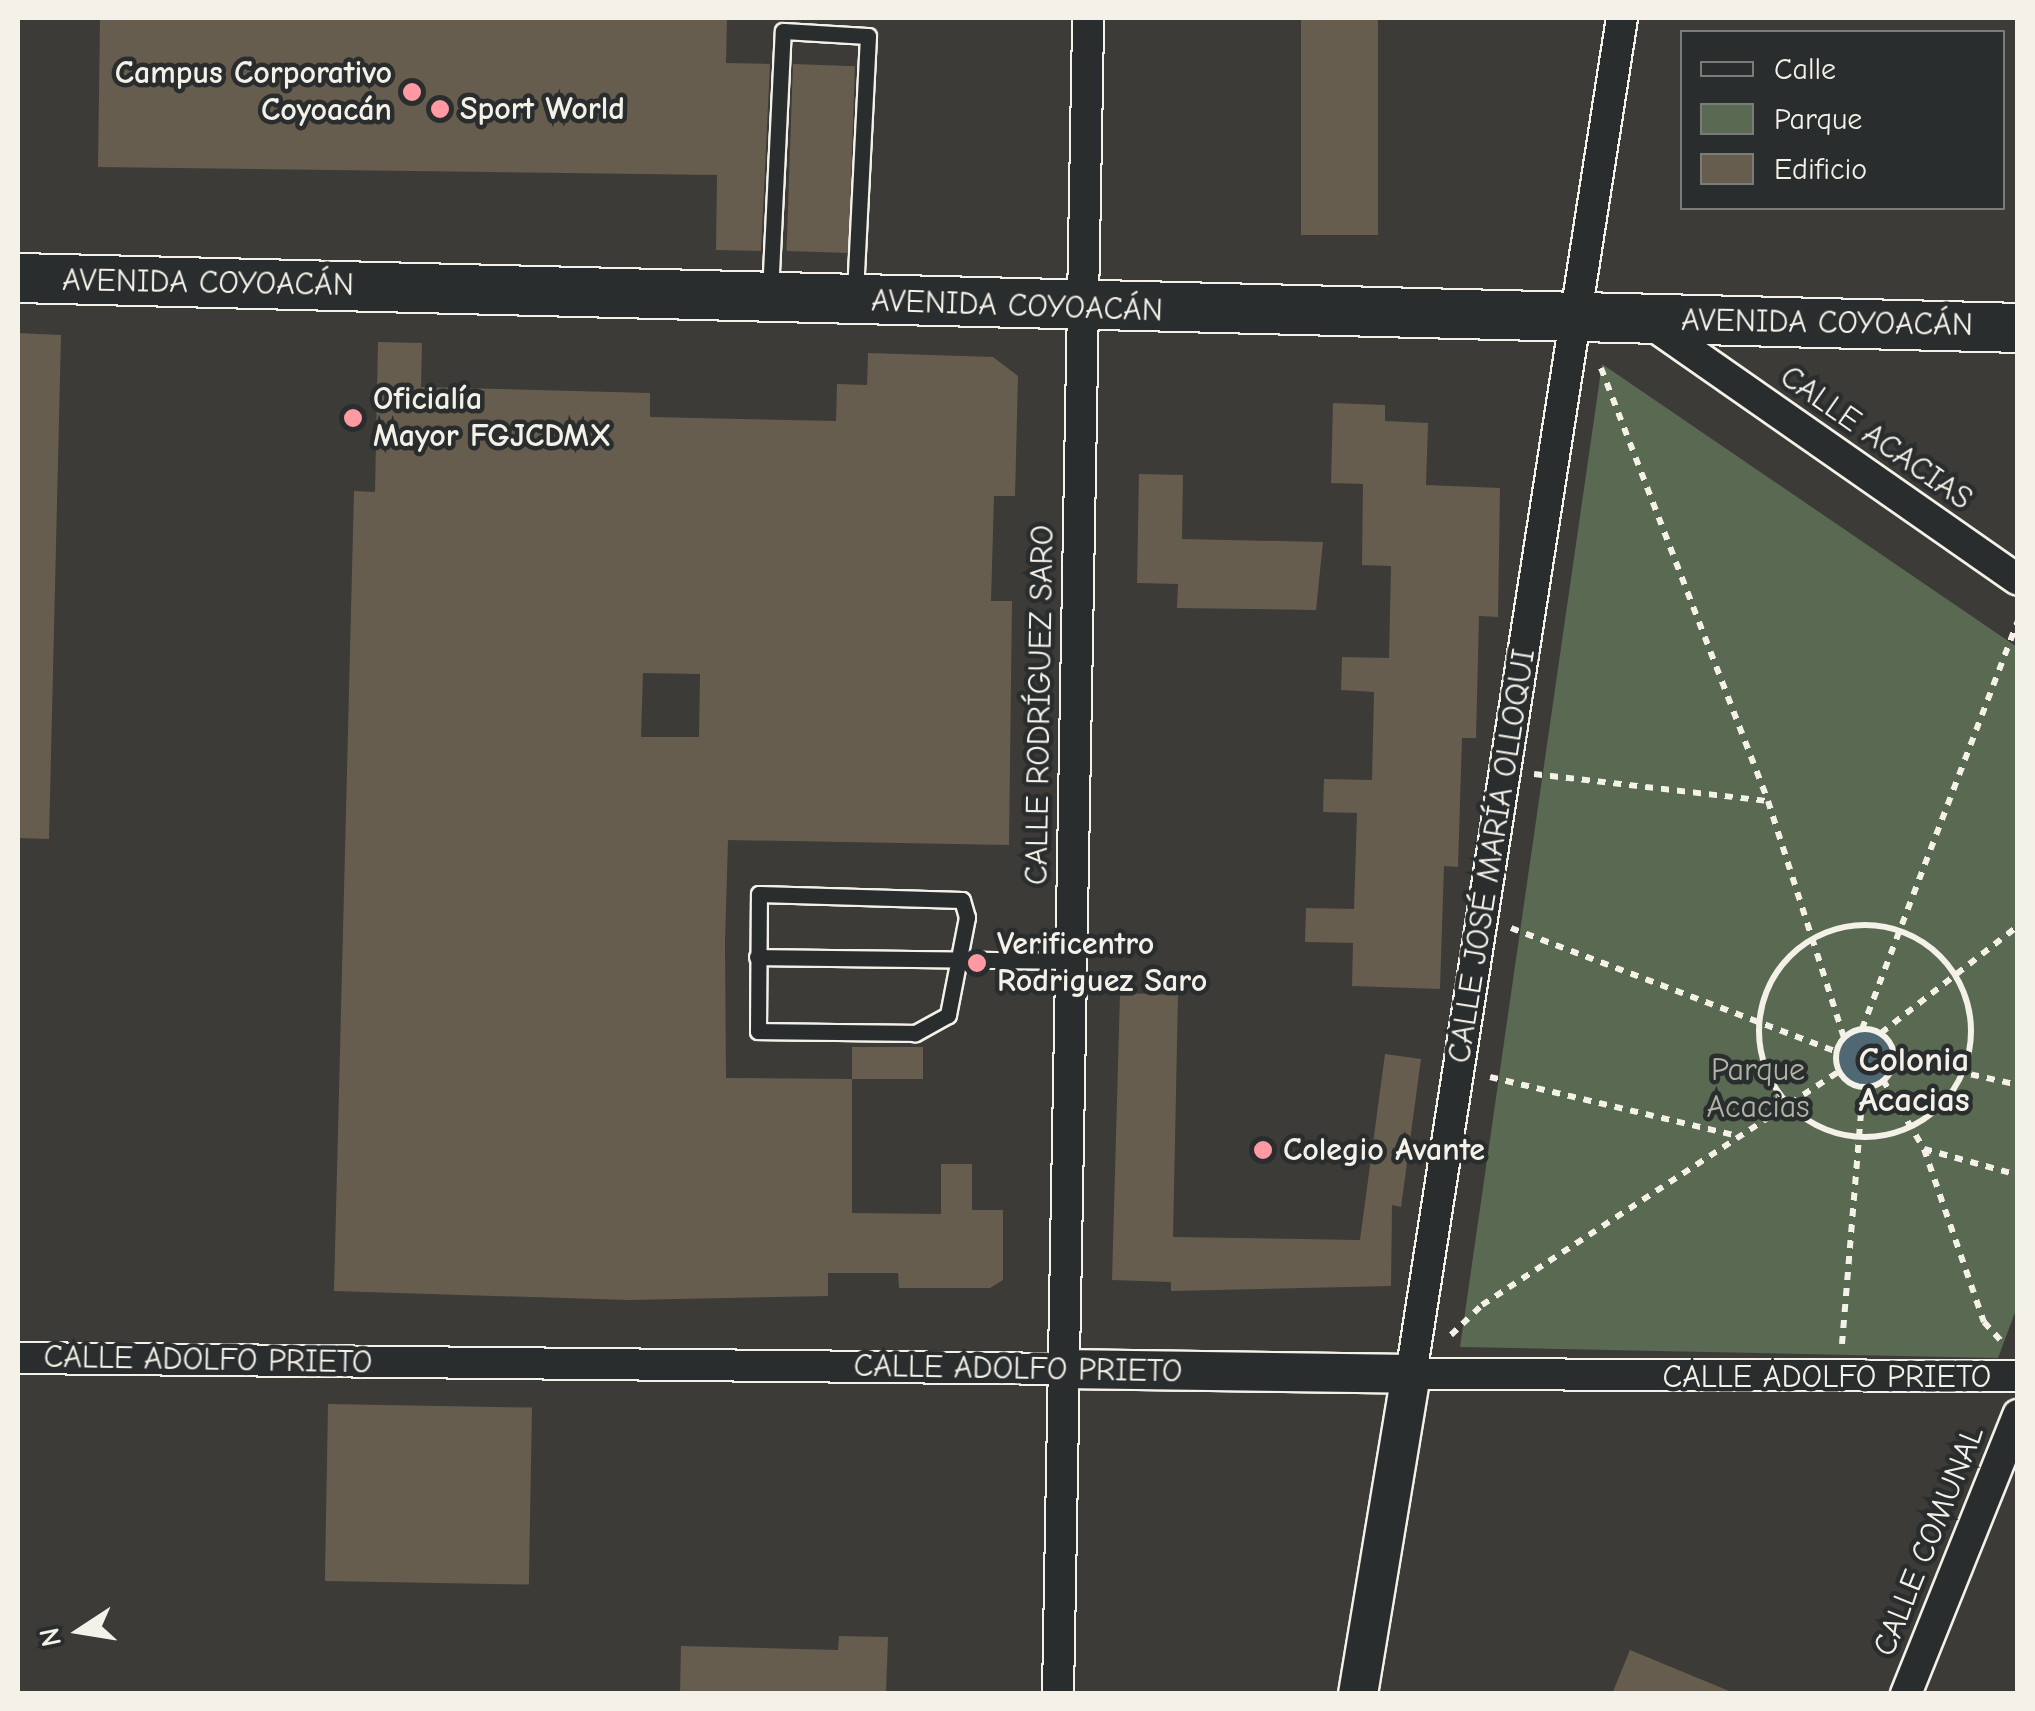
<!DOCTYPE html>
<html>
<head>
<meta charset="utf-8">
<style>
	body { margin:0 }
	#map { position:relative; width:2035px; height:1711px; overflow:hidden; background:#3c3b38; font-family:"Comic Neue",sans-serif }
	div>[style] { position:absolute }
	.green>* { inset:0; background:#5a6952 }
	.water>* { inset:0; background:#4f6874 }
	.round { border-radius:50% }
	.building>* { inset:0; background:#665d4e; transform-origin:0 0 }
	.path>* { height:6px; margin-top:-3px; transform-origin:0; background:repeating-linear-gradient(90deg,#f4f1e8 0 8px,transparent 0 16px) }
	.path>.ring { margin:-3px; padding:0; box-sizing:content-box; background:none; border:6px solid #f4f1e8; border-radius:50% }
	.roads { filter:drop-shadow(2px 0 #f4f1e8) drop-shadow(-2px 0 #f4f1e8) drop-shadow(0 2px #f4f1e8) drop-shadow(0 -2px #f4f1e8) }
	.service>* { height:15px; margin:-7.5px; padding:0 7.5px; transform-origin:7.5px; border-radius:7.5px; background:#2a2d2e }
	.minor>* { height:30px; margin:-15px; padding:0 15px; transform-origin:15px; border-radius:15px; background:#2a2d2e }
	.tertiary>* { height:38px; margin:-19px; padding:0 19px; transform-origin:19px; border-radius:19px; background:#2a2d2e }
	.primary>* { height:48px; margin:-24px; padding:0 24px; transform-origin:24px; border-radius:24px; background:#2a2d2e }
	.dots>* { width:28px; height:28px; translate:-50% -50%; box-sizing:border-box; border:5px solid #2a2d2e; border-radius:50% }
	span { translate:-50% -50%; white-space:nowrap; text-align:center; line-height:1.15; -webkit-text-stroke:9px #2a2d2e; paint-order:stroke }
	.poi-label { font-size:32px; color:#f4f1e8; font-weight:700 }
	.right { translate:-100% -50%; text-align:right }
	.left { translate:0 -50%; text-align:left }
	.street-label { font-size:32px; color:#f4f1e8 }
	.park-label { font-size:32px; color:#afb4a4 }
	.neighbourhood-label { font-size:35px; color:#f4f1e8; font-weight:700 }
	.frame { position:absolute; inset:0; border:20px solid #f4f1e8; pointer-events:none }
	.legend { position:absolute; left:1680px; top:30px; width:325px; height:180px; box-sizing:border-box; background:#2a2d2e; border:2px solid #7b7b78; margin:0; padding:12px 18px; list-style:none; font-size:30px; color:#f4f1e8 }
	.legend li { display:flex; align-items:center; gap:20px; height:50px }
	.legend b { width:50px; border:2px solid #7b7b78 }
	.north { position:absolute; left:30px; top:1581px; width:100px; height:100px; -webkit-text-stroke:8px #2a2d2e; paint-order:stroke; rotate:258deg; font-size:28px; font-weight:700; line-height:40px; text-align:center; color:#f4f1e8 }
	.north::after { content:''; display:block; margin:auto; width:35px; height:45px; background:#f4f1e8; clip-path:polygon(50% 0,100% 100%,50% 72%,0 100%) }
</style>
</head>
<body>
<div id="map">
	<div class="green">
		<div style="clip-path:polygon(1602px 364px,2017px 647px,2017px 1307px,1998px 1358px,1460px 1347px)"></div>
	</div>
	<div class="water">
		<div class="round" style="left:1836px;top:1029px;width:58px;height:58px"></div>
	</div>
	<div class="building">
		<div style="clip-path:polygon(100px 18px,727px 18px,726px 63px,770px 64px,761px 251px,716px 250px,717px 175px,98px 167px)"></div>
		<div style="left:1301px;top:18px;width:77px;height:217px"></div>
		<div style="left:793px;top:64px;width:62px;height:187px;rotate:2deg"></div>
		<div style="clip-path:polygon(18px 333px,61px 335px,49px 839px,18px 838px)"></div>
		<div style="clip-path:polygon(evenodd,378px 342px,422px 343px,421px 387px,650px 393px,650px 417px,836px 421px,837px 384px,867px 385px,868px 353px,993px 357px,1018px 376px,1015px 496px,994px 496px,991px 601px,1012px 601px,1009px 845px,728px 840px,725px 942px,726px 1078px,852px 1079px,852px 1213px,941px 1214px,941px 1164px,972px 1164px,972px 1210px,1003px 1210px,1003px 1280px,990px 1288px,899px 1288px,898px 1273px,828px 1273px,828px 1296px,628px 1300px,334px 1291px,354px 491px,375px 492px,378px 342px,643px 673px,700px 674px,699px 737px,641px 737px,643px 673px)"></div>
		<div style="clip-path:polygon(1333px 403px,1385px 405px,1385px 421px,1428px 423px,1426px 485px,1500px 488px,1498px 617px,1479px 616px,1476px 738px,1462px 738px,1458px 867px,1444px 866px,1440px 989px,1352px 986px,1353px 943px,1305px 942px,1306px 908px,1354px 909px,1357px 813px,1323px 812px,1324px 779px,1372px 780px,1374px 692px,1341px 690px,1342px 657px,1389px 658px,1391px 566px,1362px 565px,1363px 484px,1331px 483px)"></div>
		<div style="clip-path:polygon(1139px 474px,1183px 475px,1182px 539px,1323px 542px,1316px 610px,1177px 608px,1178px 584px,1137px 583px)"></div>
		<div style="clip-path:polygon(1120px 993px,1178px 995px,1173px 1237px,1360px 1240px,1385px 1054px,1421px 1059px,1401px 1207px,1392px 1205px,1391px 1286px,1171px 1291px,1171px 1282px,1112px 1280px)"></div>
		<div style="left:852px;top:1047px;width:71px;height:32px"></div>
		<div style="left:328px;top:1404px;width:204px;height:177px;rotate:1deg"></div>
		<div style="clip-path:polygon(839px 1636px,888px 1637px,886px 1694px,680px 1694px,681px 1646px,838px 1650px)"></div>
		<div style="clip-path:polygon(1630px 1650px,1734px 1693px,1734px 1694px,1612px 1694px)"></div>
	</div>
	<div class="path">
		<div style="left:1601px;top:368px;width:464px;rotate:68.9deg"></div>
		<div style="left:1768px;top:801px;width:249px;rotate:72.2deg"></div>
		<div style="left:1534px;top:774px;width:236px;rotate:6.6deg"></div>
		<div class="ring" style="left:1759px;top:925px;width:206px;height:206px"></div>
		<div style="left:1511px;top:928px;width:349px;rotate:20.8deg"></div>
		<div style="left:1862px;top:1029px;width:437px;rotate:-69.1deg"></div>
		<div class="ring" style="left:1836px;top:1029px;width:52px;height:52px"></div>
		<div style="left:1881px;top:1033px;width:174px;rotate:-38deg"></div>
		<div style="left:1893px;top:1057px;width:128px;rotate:12.6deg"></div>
		<div style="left:1490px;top:1077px;width:251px;rotate:13.4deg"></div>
		<div style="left:1883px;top:1080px;width:80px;rotate:59.3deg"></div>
		<div style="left:1924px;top:1149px;width:183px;rotate:70.9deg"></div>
		<div style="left:1984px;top:1322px;width:25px;rotate:48deg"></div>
		<div style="left:1924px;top:1149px;width:98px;rotate:15.5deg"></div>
		<div style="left:1451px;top:1335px;width:43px;rotate:-44.1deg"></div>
		<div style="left:1482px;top:1305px;width:427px;rotate:-33.2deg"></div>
		<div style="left:1842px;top:1344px;width:258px;rotate:-85.3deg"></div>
	</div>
	<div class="roads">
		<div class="service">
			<div style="left:770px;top:293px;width:262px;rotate:-87.2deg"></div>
			<div style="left:783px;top:31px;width:85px;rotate:3.4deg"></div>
			<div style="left:868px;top:36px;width:260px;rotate:92.9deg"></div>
			<div style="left:759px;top:894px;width:203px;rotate:1.7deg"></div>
			<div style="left:962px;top:900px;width:18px;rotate:74deg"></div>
			<div style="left:967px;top:917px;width:100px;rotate:101deg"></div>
			<div style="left:948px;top:1015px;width:38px;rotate:151deg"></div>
			<div style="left:915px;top:1033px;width:157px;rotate:-179.3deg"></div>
			<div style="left:758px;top:1031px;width:137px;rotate:-89.6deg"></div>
			<div style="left:757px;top:957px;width:313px;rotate:0.7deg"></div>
		</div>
		<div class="minor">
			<div style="left:1622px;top:18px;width:1372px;rotate:98.84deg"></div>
			<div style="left:1411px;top:1374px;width:607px;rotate:0.19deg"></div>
			<div style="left:1647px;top:321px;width:452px;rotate:34.9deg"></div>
			<div style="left:18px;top:1358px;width:1045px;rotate:0.6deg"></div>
			<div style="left:1058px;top:1694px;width:1676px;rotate:-88.97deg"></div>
			<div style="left:1906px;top:1694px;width:301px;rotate:-68.1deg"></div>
		</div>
		<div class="tertiary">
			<div style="left:1063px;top:1369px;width:348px;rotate:0.8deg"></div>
			<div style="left:1411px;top:1374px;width:324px;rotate:99.4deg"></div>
		</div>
		<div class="primary">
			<div style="left:18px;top:278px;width:2001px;rotate:1.43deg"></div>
		</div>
	</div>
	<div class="dots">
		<div style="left:412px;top:92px;background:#ff9aa2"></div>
		<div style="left:440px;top:109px;background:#ff9aa2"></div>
		<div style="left:353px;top:418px;background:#ff9aa2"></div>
		<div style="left:977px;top:963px;background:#ff9aa2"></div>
		<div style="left:1263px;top:1150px;background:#ff9aa2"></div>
	</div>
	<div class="poi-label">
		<span class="right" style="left:392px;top:92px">Campus Corporativo<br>Coyoacán</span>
		<span class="left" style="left:460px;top:109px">Sport World</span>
		<span class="left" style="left:373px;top:418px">Oficialía<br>Mayor FGJCDMX</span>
		<span class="left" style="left:997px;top:963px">Verificentro<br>Rodriguez Saro</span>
		<span class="left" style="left:1283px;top:1150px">Colegio Avante</span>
	</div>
	<div class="street-label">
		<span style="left:208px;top:283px;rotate:1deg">AVENIDA COYOACÁN</span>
		<span style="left:1017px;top:306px;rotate:2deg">AVENIDA COYOACÁN</span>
		<span style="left:1827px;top:323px;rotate:1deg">AVENIDA COYOACÁN</span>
		<span style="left:1876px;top:438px;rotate:35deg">CALLE ACACIAS</span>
		<span style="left:1040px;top:705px;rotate:-89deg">CALLE RODRÍGUEZ SARO</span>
		<span style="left:1492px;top:856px;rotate:-81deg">CALLE JOSÉ MARÍA OLLOQUI</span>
		<span style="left:208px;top:1360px;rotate:1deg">CALLE ADOLFO PRIETO</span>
		<span style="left:1018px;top:1369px;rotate:1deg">CALLE ADOLFO PRIETO</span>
		<span style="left:1827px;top:1377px">CALLE ADOLFO PRIETO</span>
		<span style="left:1929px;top:1541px;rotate:-68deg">CALLE COMUNAL</span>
	</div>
	<div class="park-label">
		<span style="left:1758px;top:1089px">Parque<br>Acacias</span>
	</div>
	<div class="neighbourhood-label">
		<span style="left:1914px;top:1080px">Colonia<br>Acacias</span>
	</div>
	<div class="frame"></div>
	<ul class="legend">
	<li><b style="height:12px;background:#2a2d2e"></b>Calle</li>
	<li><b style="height:28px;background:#5a6952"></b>Parque</li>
	<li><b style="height:28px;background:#665d4e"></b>Edificio</li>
	</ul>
	<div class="north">N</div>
</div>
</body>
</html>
